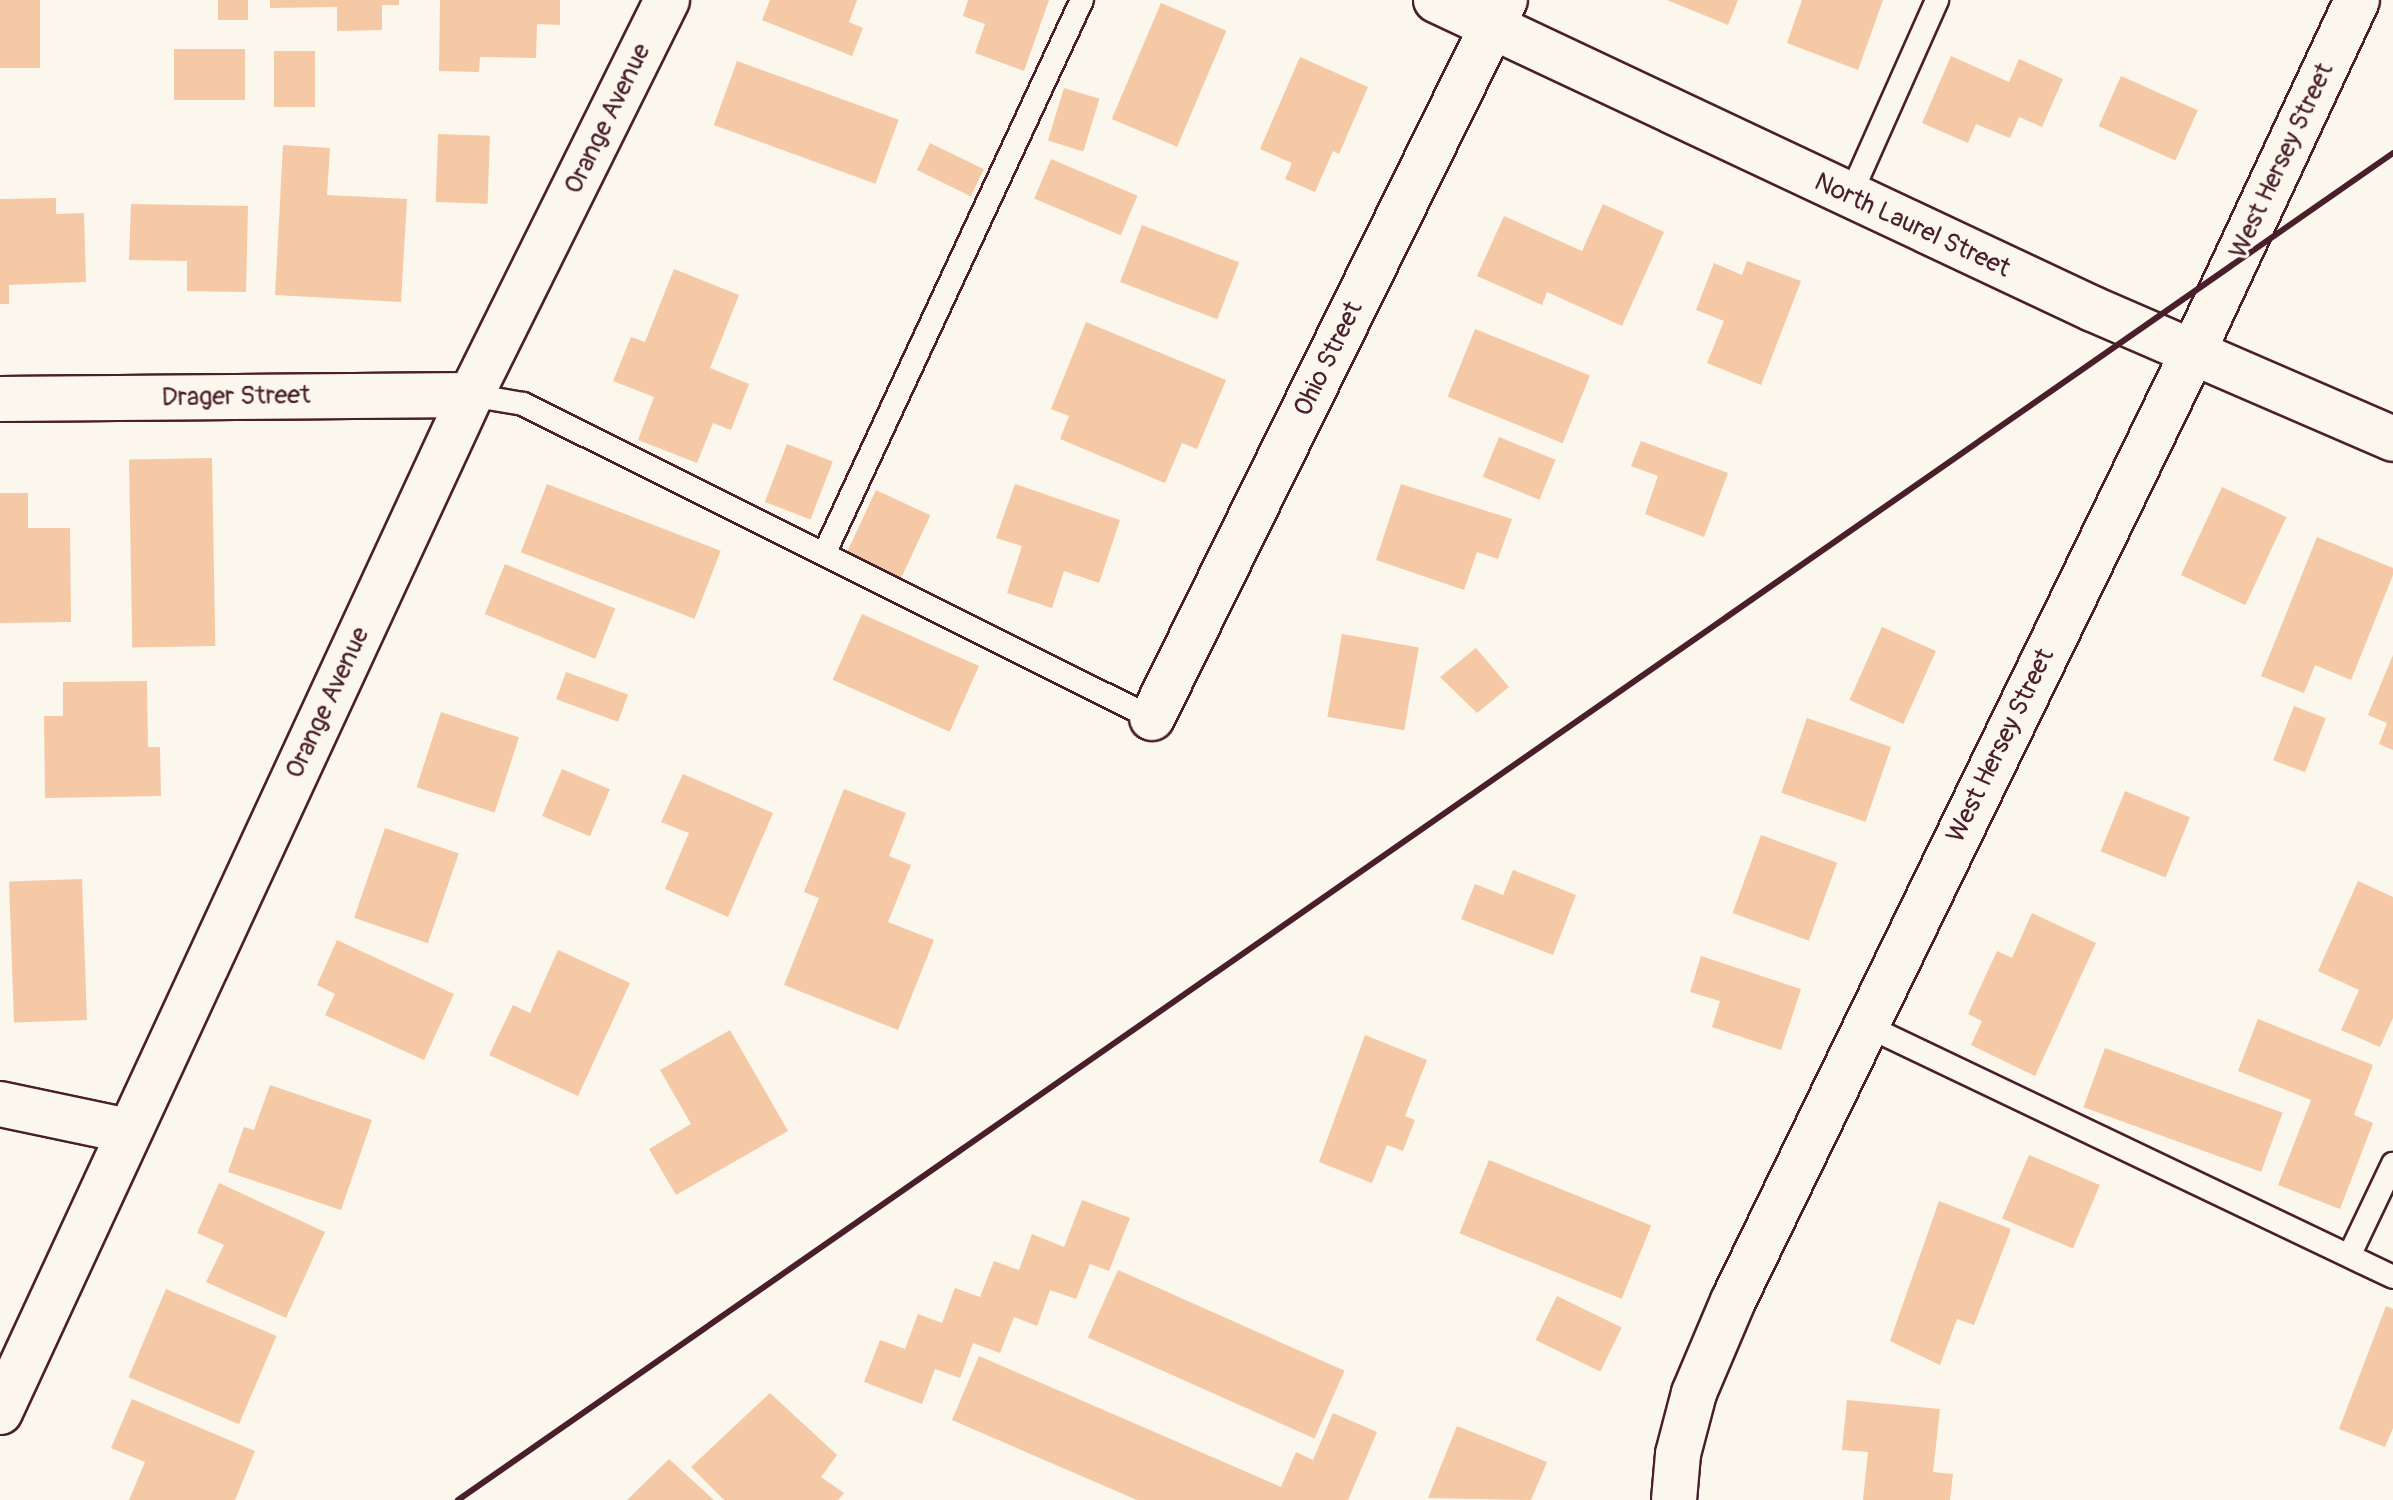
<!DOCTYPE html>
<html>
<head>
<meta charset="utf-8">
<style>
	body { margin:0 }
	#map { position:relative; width:2393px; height:1500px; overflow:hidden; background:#fbf7ec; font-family:Pangolin,sans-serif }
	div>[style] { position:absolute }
	.building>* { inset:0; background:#f5c9a5; transform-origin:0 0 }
	.roads { filter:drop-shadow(2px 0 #4a1f2b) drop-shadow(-2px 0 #4a1f2b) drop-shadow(0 2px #4a1f2b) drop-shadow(0 -2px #4a1f2b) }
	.lane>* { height:22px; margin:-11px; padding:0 11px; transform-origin:11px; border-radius:11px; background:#fbf7ec }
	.street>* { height:44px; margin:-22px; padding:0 22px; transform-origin:22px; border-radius:22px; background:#fbf7ec }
	.secondary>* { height:44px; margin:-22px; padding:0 22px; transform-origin:22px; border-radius:22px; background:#fbf7ec }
	.rail>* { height:6px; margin:-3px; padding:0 3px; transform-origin:3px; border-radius:3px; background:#4a1f2b }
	span { translate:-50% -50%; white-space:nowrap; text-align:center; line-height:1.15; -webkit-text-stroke:6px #fbf7ec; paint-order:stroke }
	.street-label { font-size:26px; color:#4a1f2b }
</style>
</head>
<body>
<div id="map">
	<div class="building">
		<div style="left:0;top:0;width:40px;height:68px"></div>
		<div style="left:218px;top:0;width:30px;height:20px"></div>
		<div style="clip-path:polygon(270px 0,399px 0,399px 5px,382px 5px,382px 30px,337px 31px,337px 7px,270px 8px)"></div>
		<div style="clip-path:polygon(440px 0,560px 0,560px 25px,537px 24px,536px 58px,480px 57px,479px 72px,439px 71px)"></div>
		<div style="clip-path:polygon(770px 0,857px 0,849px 22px,863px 28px,852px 56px,762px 20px)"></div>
		<div style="clip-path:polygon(968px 0,1049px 0,1024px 71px,975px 53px,985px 24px,963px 16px)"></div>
		<div style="clip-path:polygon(1667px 0,1738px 0,1728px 25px)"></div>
		<div style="clip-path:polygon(1802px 0,1883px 0,1858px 70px,1787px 43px)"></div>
		<div style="left:1161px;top:3px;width:71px;height:126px;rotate:23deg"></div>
		<div style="left:245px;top:49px;width:51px;height:71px;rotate:90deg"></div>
		<div style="left:274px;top:51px;width:41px;height:56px"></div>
		<div style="clip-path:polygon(1951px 56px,2009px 82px,2019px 59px,2063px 79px,2042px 127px,2019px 117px,2010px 138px,1976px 124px,1968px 143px,1922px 123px)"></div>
		<div style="clip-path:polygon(1300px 57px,1368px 87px,1339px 154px,1333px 151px,1315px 192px,1285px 179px,1292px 163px,1260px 149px)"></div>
		<div style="left:737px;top:61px;width:172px;height:68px;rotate:20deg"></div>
		<div style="left:2121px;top:76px;width:84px;height:55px;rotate:24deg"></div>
		<div style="left:1064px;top:88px;width:37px;height:55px;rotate:17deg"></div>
		<div style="left:438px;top:134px;width:52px;height:68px;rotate:2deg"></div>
		<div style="left:930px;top:143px;width:60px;height:30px;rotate:26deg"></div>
		<div style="clip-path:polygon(283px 145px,330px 148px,327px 195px,407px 199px,401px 302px,275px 295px)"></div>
		<div style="left:1051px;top:159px;width:94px;height:43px;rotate:23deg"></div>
		<div style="clip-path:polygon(56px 198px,56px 214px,84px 213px,86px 282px,9px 285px,9px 304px,0 304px,0 199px)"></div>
		<div style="clip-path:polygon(131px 204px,248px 206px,246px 292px,187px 291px,187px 261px,129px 260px)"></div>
		<div style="clip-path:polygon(1603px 204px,1664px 232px,1622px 326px,1547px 292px,1542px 305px,1477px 276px,1504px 216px,1582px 251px)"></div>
		<div style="left:1142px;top:225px;width:104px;height:61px;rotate:21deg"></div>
		<div style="clip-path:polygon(1747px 261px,1801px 281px,1761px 385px,1707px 363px,1724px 321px,1696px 310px,1714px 263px,1742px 275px)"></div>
		<div style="clip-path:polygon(674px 269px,739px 295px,710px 368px,749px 384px,731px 430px,713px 423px,697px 463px,638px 440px,654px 397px,613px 381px,631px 337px,645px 342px)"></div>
		<div style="clip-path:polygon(1086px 322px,1226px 380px,1197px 449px,1182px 443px,1165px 483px,1060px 439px,1069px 416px,1051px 409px)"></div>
		<div style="left:1475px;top:329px;width:124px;height:73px;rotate:22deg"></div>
		<div style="left:1499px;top:437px;width:61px;height:43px;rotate:22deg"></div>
		<div style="clip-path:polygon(1641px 441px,1728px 473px,1704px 537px,1645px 514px,1658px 476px,1631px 466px)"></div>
		<div style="left:787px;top:444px;width:49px;height:62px;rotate:21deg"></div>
		<div style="left:212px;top:458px;width:188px;height:83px;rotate:89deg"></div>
		<div style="left:547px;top:484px;width:186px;height:73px;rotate:21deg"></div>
		<div style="clip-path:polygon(1015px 484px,1120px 520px,1099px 583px,1064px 571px,1052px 608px,1007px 593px,1022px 546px,996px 538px)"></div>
		<div style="clip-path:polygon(1401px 484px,1512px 519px,1498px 559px,1477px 552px,1464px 590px,1376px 560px)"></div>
		<div style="left:2222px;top:487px;width:71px;height:97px;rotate:25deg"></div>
		<div style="left:876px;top:490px;width:60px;height:72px;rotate:25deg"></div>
		<div style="clip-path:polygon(0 493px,28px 493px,28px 528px,70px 528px,71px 622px,0 623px)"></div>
		<div style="clip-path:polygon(2317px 537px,2393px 568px,2393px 575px,2351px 680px,2315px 665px,2304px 693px,2261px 676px)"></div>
		<div style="left:505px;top:564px;width:119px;height:54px;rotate:22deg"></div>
		<div style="left:862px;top:614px;width:128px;height:72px;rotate:24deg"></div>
		<div style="left:1882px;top:627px;width:59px;height:80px;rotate:24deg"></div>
		<div style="left:1342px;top:634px;width:78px;height:84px;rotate:10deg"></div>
		<div style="clip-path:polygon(1476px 648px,1509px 687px,1477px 713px,1440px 677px)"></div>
		<div style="clip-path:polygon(2393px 655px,2393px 750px,2379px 744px,2387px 723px,2368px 715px)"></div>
		<div style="left:566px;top:672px;width:66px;height:29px;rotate:20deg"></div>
		<div style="clip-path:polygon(147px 681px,148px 747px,160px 747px,161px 796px,45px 798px,44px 716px,63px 716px,63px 682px)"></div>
		<div style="left:2294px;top:706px;width:34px;height:58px;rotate:21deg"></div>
		<div style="left:441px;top:712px;width:82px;height:79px;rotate:18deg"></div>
		<div style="left:1807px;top:718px;width:89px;height:79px;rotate:19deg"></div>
		<div style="left:562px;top:769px;width:52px;height:51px;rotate:23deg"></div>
		<div style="clip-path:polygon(683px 774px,773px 813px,728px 917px,665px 889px,689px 833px,661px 822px)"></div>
		<div style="clip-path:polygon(844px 789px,906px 813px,889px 856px,911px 865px,888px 922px,934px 940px,898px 1030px,784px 985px,819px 898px,804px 892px)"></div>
		<div style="left:2125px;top:791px;width:70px;height:65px;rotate:22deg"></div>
		<div style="left:385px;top:828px;width:78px;height:95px;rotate:19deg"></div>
		<div style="left:1761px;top:835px;width:81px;height:83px;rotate:20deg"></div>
		<div style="clip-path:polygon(1513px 870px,1576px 895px,1553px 955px,1461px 919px,1475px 884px,1503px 895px)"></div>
		<div style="left:82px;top:879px;width:141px;height:73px;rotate:88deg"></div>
		<div style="clip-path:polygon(2358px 881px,2393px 897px,2393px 1018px,2380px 1047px,2341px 1030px,2359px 990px,2318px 971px)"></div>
		<div style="clip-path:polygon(2032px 913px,2096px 943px,2035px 1076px,1971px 1045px,1982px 1021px,1968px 1014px,1997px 951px,2012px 958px)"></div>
		<div style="clip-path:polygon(337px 940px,454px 994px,424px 1060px,325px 1015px,335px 994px,317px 985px)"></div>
		<div style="clip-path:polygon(558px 950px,630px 983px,578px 1096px,489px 1055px,513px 1005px,530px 1013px)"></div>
		<div style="clip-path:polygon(1701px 956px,1801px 989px,1781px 1050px,1712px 1027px,1720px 1001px,1690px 992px)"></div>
		<div style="clip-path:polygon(2258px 1019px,2373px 1065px,2354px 1115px,2373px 1123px,2340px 1209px,2278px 1185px,2311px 1100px,2238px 1071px)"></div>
		<div style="clip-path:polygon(730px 1030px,788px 1131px,676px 1195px,649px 1149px,691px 1124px,660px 1070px)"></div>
		<div style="clip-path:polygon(1365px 1035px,1427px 1060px,1405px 1116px,1415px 1120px,1403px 1151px,1387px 1145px,1372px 1183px,1319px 1162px)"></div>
		<div style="left:2105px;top:1048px;width:189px;height:63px;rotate:20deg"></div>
		<div style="clip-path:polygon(270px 1085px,372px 1120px,341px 1210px,228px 1172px,244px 1127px,254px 1130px)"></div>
		<div style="left:2029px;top:1155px;width:77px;height:69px;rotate:23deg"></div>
		<div style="left:1489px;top:1160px;width:175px;height:79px;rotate:22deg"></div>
		<div style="clip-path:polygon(219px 1183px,325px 1232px,286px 1318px,206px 1282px,224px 1245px,197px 1233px)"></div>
		<div style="clip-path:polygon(1082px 1200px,1130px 1218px,1109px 1271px,1090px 1264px,1076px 1299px,1050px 1290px,1037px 1326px,1014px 1317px,1000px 1353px,973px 1343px,960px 1378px,935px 1369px,922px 1404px,864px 1382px,880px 1340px,905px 1349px,918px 1314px,942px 1323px,955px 1288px,980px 1297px,994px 1261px,1019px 1270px,1032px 1234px,1064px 1247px)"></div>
		<div style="clip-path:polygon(1939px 1201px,2011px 1229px,1974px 1325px,1957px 1319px,1940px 1365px,1890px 1341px)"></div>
		<div style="left:1118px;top:1270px;width:248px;height:74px;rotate:24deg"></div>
		<div style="left:166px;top:1289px;width:120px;height:96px;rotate:23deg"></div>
		<div style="left:1557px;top:1296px;width:72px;height:49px;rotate:26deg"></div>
		<div style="clip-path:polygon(2386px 1306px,2393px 1309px,2393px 1428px,2385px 1447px,2339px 1429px)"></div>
		<div style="clip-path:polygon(979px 1356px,1281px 1487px,1296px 1452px,1313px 1460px,1333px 1413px,1377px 1432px,1348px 1500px,1137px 1500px,952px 1420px)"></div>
		<div style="clip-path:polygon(770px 1393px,837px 1455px,821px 1477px,844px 1493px,838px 1500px,724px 1500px,691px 1467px)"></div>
		<div style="clip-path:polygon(132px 1399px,255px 1451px,235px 1500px,129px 1500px,145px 1462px,111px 1448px)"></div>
		<div style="clip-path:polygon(1847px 1400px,1940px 1409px,1933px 1472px,1953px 1474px,1950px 1500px,1863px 1500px,1868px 1452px,1842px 1450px)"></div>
		<div style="clip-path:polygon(1457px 1426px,1547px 1462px,1531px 1500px,1428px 1498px)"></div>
		<div style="clip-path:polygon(669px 1459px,714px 1500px,627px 1500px)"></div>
	</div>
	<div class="roads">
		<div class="lane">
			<div style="left:1849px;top:198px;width:217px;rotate:-66deg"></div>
			<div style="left:471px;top:395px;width:53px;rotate:9.8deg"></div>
			<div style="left:523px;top:404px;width:703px;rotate:26.53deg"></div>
			<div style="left:824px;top:554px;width:611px;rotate:-65.03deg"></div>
			<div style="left:1865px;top:1025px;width:585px;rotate:25.51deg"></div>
			<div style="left:2350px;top:1254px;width:100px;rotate:-64.5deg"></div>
		</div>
		<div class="street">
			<div style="left:1436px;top:0;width:726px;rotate:25.19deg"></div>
			<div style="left:2093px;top:309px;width:327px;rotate:23.4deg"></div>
			<div style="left:0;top:399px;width:471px;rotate:-0.5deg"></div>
			<div style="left:1152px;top:718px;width:800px;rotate:-63.82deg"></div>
			<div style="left:0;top:1104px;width:131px;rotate:11.9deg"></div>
			<div style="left:0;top:1412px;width:1121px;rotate:-65.15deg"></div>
			<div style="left:471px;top:395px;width:441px;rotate:-63.6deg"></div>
		</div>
		<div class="secondary">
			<div style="left:1674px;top:1500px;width:46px;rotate:-85deg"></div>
			<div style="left:1678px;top:1454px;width:63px;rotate:-75.3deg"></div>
			<div style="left:1694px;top:1393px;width:100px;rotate:-67deg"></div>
			<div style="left:1733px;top:1301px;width:1055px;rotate:-64.14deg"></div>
			<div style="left:2193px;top:352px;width:388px;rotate:-65deg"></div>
		</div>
	</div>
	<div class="rail">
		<div style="left:458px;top:1500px;width:2358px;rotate:-34.84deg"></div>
	</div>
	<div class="street-label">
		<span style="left:608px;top:119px;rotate:-64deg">Orange Avenue</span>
		<span style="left:2282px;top:161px;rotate:-65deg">West Hersey Street</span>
		<span style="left:1912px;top:226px;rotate:25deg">North Laurel Street</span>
		<span style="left:1329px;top:359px;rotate:-64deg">Ohio Street</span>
		<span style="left:236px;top:397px;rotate:-1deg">Drager Street</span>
		<span style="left:328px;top:703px;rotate:-65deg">Orange Avenue</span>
		<span style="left:2001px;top:746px;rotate:-64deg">West Hersey Street</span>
	</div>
</div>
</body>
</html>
